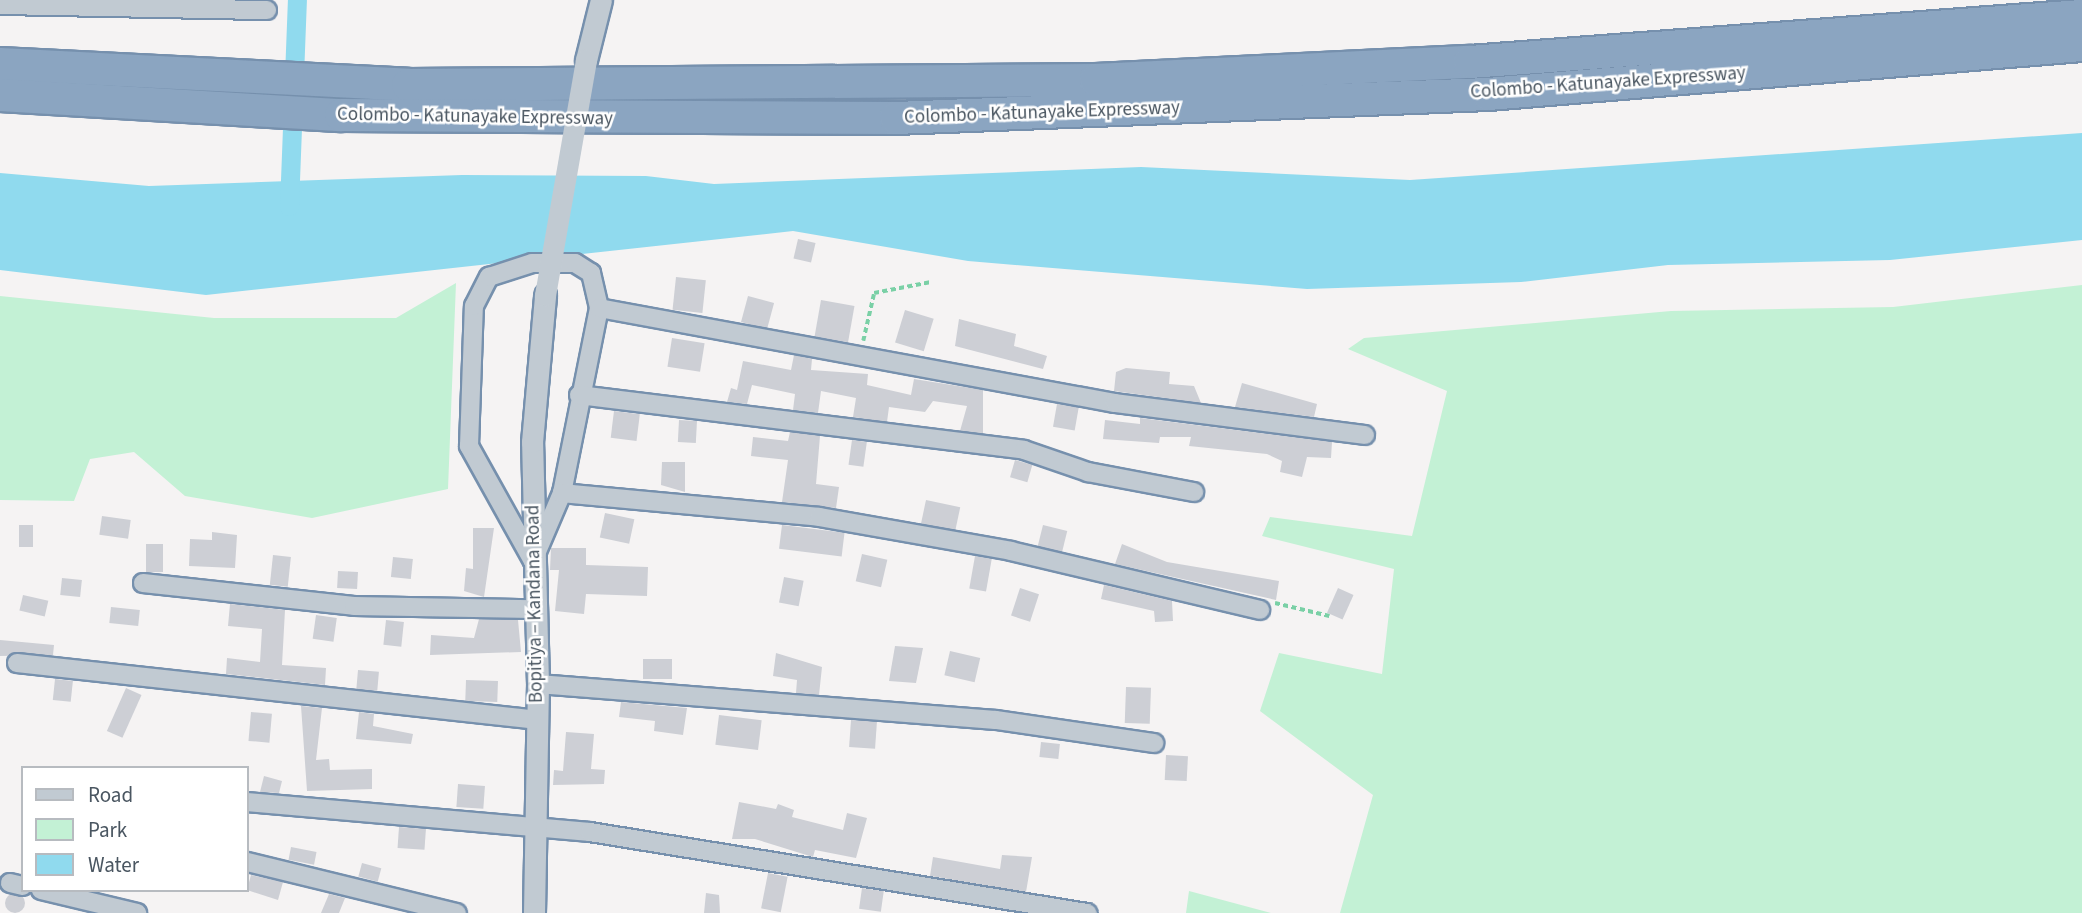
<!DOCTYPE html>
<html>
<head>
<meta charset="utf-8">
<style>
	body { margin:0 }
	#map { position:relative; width:2082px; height:913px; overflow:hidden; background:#f5f3f3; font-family:"Source Sans 3",sans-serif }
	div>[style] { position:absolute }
	.green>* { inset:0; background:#c3f1d5 }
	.water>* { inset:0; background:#90daee }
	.canal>* { height:19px; margin:-9.5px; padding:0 9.5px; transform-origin:9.5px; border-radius:9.5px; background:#90daee }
	.building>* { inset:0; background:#cdcfd5; transform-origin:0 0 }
	.round { border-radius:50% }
	.path>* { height:3.5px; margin-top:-1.75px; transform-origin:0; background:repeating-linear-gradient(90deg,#7ad0a6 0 5px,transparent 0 8.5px) }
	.roads { filter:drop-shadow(2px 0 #7690ad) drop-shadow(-2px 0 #7690ad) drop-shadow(0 2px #7690ad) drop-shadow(0 -2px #7690ad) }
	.minor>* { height:18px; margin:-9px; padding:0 9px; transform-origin:9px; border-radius:9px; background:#c1cad2 }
	.tertiary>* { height:21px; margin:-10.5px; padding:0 10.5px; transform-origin:10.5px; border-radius:10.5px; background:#c1cad2 }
	.motorway>* { height:32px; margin:-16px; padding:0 16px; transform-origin:16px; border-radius:16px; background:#8ba5c1 }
	.tertiary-bridge>* { height:21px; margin:-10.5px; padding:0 10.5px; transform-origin:10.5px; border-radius:10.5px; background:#c1cad2 }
	span { translate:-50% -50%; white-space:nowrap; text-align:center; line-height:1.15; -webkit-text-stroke:5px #fff; paint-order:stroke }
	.street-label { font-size:19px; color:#4a5661 }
	.legend { position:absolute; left:21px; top:766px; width:228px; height:126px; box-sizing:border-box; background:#fff; border:2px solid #b7bbc0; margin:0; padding:9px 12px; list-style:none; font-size:21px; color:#4a5661 }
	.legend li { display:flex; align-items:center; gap:14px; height:35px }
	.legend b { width:35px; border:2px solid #b7bbc0 }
</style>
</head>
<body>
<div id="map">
	<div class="green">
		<div style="clip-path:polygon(456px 283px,448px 489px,312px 518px,185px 496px,134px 452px,90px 459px,74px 501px,0 500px,0 296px,214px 318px,396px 318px)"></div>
		<div style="clip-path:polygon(2082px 285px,2082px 913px,1340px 913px,1373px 795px,1260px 711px,1279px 653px,1382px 674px,1394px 569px,1262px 536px,1270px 517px,1412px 536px,1447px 391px,1348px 349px,1364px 338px,1671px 311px,1893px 307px)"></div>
		<div style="clip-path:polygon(1189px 891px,1271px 913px,1186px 913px)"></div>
	</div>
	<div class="water">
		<div style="clip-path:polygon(2082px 133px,2082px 240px,1890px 260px,1668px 265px,1521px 282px,1307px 289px,968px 261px,793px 231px,206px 295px,0 270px,0 173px,149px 186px,462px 175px,646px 176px,714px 184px,1141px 167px,1410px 180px)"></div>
	</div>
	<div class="canal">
		<div style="left:289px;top:206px;width:206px;rotate:-87.8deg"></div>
	</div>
	<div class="building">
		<div style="left:798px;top:239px;width:18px;height:20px;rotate:13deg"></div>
		<div style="left:676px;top:277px;width:30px;height:33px;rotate:6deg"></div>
		<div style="left:748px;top:296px;width:27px;height:27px;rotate:15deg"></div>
		<div style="left:821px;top:300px;width:34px;height:37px;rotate:10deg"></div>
		<div style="left:905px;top:310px;width:30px;height:34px;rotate:17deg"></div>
		<div style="clip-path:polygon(959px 319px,1016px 334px,1014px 346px,1047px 356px,1043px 369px,955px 346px)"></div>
		<div style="left:672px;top:338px;width:33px;height:29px;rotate:9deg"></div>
		<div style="clip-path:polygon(794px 355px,812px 359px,811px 370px,868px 374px,867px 385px,911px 395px,914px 379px,983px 390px,983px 434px,960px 431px,967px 406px,933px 401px,925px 412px,889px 407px,887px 422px,853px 417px,856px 398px,821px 391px,818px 413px,793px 410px,795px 394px,752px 385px,747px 404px,727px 402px,731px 388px,737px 390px,743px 361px,791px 370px)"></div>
		<div style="clip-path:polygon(1126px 368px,1170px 372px,1169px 384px,1194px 386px,1201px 403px,1114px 391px,1116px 372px)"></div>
		<div style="clip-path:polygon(1242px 383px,1317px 404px,1314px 417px,1235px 407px)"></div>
		<div style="left:1057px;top:404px;width:22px;height:23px;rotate:10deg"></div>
		<div style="left:614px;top:411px;width:26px;height:27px;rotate:7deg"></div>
		<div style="clip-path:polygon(1140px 418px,1332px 442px,1331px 458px,1307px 457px,1302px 477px,1280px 472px,1282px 461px,1267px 454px,1189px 446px,1191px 437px,1160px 437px,1159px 443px,1103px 439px,1105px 420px,1140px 424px)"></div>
		<div style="left:679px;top:420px;width:18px;height:22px;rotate:3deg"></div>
		<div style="clip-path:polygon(790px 432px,820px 436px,816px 484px,839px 487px,836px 508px,782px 502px,788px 460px,751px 456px,753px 437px,788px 441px)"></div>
		<div style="left:852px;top:440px;width:15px;height:25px;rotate:8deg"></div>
		<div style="left:1015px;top:460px;width:18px;height:18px;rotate:16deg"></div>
		<div style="clip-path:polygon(662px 462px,685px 462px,685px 492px,661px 485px)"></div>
		<div style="left:926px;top:500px;width:35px;height:24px;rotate:12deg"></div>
		<div style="left:605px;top:513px;width:30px;height:25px;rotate:12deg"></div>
		<div style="left:102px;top:516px;width:29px;height:19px;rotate:8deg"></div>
		<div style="left:19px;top:525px;width:14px;height:22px"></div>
		<div style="left:782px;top:525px;width:63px;height:24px;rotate:7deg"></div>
		<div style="left:1043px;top:525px;width:25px;height:22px;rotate:14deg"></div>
		<div style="clip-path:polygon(473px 528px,494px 528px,484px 597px,464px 591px,466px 568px,473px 569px)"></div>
		<div style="clip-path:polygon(212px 532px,237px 535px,235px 568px,189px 566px,190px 539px,212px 540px)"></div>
		<div style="left:146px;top:544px;width:17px;height:28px"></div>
		<div style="clip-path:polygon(1122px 544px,1167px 562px,1279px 581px,1276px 600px,1115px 564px)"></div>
		<div style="clip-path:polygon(551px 548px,586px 548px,586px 565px,648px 567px,647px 596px,586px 594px,584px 614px,555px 611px,559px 570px,550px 570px)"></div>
		<div style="left:862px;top:554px;width:26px;height:28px;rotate:13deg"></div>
		<div style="left:273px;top:555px;width:18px;height:30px;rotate:6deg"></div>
		<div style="left:975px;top:556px;width:17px;height:33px;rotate:10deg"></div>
		<div style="left:393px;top:557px;width:20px;height:20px;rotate:6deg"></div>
		<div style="left:338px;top:571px;width:20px;height:17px;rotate:3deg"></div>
		<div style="left:784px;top:577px;width:20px;height:26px;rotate:11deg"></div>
		<div style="left:62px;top:578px;width:20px;height:17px;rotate:6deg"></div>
		<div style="clip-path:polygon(1104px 585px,1172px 601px,1173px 621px,1155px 622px,1154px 611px,1101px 599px)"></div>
		<div style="left:1020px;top:588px;width:20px;height:29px;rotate:18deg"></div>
		<div style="left:1338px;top:588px;width:17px;height:27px;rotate:24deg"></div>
		<div style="left:23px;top:595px;width:26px;height:16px;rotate:13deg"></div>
		<div style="clip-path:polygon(230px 604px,285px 610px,282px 665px,326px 668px,325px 685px,226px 674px,227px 658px,260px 662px,262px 629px,228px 626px)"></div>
		<div style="left:111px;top:607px;width:29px;height:16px;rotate:6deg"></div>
		<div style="left:316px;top:615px;width:21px;height:24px;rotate:8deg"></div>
		<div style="clip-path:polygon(479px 619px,518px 620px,521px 652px,430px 655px,431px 635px,474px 638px)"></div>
		<div style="left:386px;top:620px;width:18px;height:25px;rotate:6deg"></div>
		<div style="clip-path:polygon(0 640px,54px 645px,53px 655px,0 656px)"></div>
		<div style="clip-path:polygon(895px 646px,923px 648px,916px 683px,889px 681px)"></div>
		<div style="left:950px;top:651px;width:31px;height:25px;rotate:13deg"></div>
		<div style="clip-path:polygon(776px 653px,822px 667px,819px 695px,796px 693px,797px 680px,773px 676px)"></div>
		<div style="left:672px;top:659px;width:20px;height:29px;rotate:90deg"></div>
		<div style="left:358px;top:670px;width:21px;height:19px;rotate:5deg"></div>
		<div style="left:55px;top:679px;width:18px;height:21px;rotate:6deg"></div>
		<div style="left:466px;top:680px;width:32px;height:21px;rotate:2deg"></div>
		<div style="left:1126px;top:687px;width:25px;height:36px;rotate:2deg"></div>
		<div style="left:126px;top:688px;width:17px;height:47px;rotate:24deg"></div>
		<div style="clip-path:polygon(621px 702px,687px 708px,683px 735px,654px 731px,655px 721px,619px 717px)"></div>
		<div style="clip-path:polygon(301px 706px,322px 708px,316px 760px,329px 759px,330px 770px,372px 769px,372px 789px,307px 791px)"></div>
		<div style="left:251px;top:712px;width:21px;height:29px;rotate:5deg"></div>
		<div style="clip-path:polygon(359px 712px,374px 714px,373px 726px,413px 734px,411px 744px,356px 739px)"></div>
		<div style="left:719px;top:715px;width:43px;height:30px;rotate:7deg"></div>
		<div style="left:851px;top:720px;width:26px;height:27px;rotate:4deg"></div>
		<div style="clip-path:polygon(566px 732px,594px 734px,591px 769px,605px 770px,604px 784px,553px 785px,554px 770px,563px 771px)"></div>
		<div style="left:1041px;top:742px;width:19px;height:15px;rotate:6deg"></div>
		<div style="left:1166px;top:755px;width:22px;height:25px;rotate:3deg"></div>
		<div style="clip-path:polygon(264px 776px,282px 781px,279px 793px,260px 792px)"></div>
		<div style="left:458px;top:784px;width:27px;height:23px;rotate:4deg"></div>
		<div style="clip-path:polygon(739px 802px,776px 809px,778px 804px,794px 810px,792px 817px,843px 830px,847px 813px,867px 818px,856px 858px,815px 850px,813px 857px,755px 839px,732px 839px)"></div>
		<div style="left:399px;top:827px;width:27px;height:21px;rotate:4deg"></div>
		<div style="left:291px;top:847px;width:26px;height:13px;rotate:11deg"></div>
		<div style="clip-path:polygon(1002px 855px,1032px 857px,1026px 892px,930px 876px,933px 857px,1000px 869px)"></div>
		<div style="left:362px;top:863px;width:20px;height:14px;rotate:15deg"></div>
		<div style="left:768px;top:873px;width:20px;height:36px;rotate:11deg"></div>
		<div style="clip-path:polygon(251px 875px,283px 882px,278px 900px,247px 890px)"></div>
		<div style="left:862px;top:888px;width:22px;height:21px;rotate:8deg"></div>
		<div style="clip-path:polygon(706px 893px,719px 895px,720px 913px,704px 913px)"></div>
		<div class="round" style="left:5px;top:893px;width:20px;height:20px"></div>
		<div style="clip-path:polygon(329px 894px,345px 898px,339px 913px,321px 913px)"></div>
	</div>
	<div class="path">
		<div style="left:863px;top:341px;width:49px;rotate:-77.1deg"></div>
		<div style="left:874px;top:293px;width:58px;rotate:-10.9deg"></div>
		<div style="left:1275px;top:603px;width:56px;rotate:13.5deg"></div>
	</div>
	<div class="roads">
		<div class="minor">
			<div style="left:0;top:5px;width:267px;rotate:1.1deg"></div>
			<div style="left:532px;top:263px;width:43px"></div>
			<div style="left:575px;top:263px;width:19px;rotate:32deg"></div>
			<div style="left:591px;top:273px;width:36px;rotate:77deg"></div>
			<div style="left:599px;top:308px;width:189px;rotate:101.3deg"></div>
			<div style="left:562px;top:493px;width:74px;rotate:113.1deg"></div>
			<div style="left:533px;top:561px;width:132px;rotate:-119.1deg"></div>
			<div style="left:469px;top:446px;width:140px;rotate:-88deg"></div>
			<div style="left:474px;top:306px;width:33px;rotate:-63deg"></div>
			<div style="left:489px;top:277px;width:45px;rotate:-18deg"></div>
			<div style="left:599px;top:308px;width:525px;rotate:10.43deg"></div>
			<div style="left:1115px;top:403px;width:252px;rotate:7.3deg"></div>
			<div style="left:579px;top:395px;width:448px;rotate:7deg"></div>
			<div style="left:1024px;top:450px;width:68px;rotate:19deg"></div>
			<div style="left:1088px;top:472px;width:108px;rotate:10.7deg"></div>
			<div style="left:562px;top:493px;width:258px;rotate:5.3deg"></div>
			<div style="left:819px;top:517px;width:195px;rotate:10deg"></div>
			<div style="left:1011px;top:551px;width:256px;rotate:13.3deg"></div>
			<div style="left:143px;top:583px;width:212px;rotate:6.2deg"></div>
			<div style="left:354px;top:606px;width:179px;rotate:1deg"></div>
			<div style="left:17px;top:663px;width:524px;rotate:6.24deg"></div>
			<div style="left:538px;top:684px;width:459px;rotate:4.5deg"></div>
			<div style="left:996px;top:720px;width:160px;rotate:8.3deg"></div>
			<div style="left:247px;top:802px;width:344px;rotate:5deg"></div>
			<div style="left:590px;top:832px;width:504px;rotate:9.26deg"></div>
			<div style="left:247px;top:862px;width:216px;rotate:13.7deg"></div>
			<div style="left:10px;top:883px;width:13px;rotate:13deg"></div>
			<div style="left:41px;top:890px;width:99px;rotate:13.5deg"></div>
		</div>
		<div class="tertiary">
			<div style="left:586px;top:60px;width:62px;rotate:-76deg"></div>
			<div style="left:534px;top:913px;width:229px;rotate:-89deg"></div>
			<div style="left:538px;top:684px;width:242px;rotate:-91.4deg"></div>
			<div style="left:532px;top:442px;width:148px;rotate:-84.9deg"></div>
		</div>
		<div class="motorway">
			<div style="left:0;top:64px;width:409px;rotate:2.9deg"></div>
			<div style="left:408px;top:85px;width:688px;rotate:-0.42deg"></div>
			<div style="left:1096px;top:80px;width:374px;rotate:-2.8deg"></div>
			<div style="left:1470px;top:62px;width:614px;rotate:-4.3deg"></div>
			<div style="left:0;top:95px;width:342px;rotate:3.4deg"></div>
			<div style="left:341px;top:115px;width:555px;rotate:0.31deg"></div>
			<div style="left:896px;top:118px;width:592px;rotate:-2.32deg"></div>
			<div style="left:1488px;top:94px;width:596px;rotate:-4.72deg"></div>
		</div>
	</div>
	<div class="tertiary-bridge">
		<div style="left:545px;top:295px;width:239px;rotate:-80.1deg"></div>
	</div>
	<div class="street-label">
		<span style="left:1608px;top:83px;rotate:-4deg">Colombo - Katunayake Expressway</span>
		<span style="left:1042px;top:113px;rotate:-2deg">Colombo - Katunayake Expressway</span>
		<span style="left:475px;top:117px;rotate:1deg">Colombo - Katunayake Expressway</span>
		<span style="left:535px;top:604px;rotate:-91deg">Bopitiya – Kandana Road</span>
	</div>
	<ul class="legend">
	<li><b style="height:9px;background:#c1cad2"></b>Road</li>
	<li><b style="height:19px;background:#c3f1d5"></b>Park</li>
	<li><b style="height:19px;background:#90daee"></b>Water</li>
	</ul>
</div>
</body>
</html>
